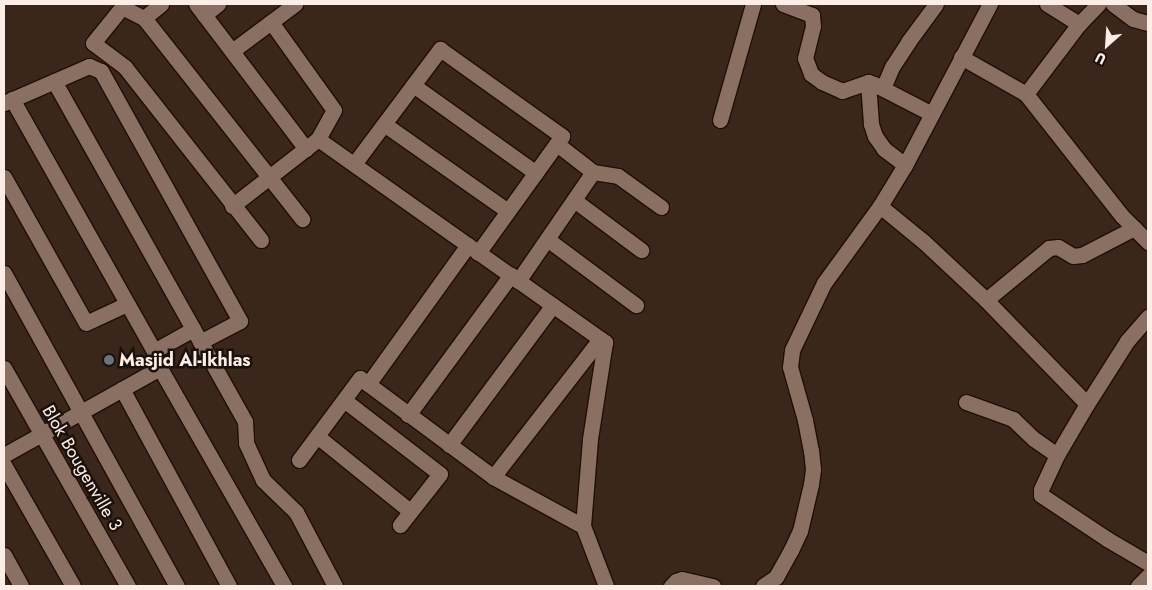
<!DOCTYPE html>
<html>
<head>
<meta charset="utf-8">
<style>
	body { margin:0 }
	#map { position:relative; width:1152px; height:590px; overflow:hidden; background:#3a261a; font-family:Jost,sans-serif }
	div>[style] { position:absolute }
	.roads { filter:drop-shadow(1px 0 #210e04) drop-shadow(-1px 0 #210e04) drop-shadow(0 1px #210e04) drop-shadow(0 -1px #210e04) }
	.minor>* { height:15px; margin:-7.5px; padding:0 7.5px; transform-origin:7.5px; border-radius:7.5px; background:#897062 }
	.dots>* { width:14px; height:14px; translate:-50% -50%; box-sizing:border-box; border:2px solid #1b110c; border-radius:50% }
	span { translate:-50% -50%; white-space:nowrap; text-align:center; line-height:1.15; -webkit-text-stroke:5px #1b110c; paint-order:stroke }
	.poi-label { font-size:18px; color:#fceee6; font-weight:700 }
	.left { translate:0 -50%; text-align:left }
	.street-label { font-size:18px; color:#fceee6 }
	.frame { position:absolute; inset:0; border:5px solid #fceee6; pointer-events:none }
	.north { position:absolute; left:1082px; top:20px; width:50px; height:50px; -webkit-text-stroke:4px #1b110c; paint-order:stroke; rotate:206deg; font-size:14px; font-weight:700; line-height:20px; text-align:center; color:#fceee6 }
	.north::after { content:''; display:block; margin:auto; width:18px; height:22px; background:#fceee6; clip-path:polygon(50% 0,100% 100%,50% 72%,0 100%) }
</style>
</head>
<body>
<div id="map">
	<div class="roads">
		<div class="minor">
			<div style="left:196px;top:4px;width:182px;rotate:52.8deg"></div>
			<div style="left:783px;top:4px;width:31px;rotate:21deg"></div>
			<div style="left:812px;top:15px;width:11px;rotate:85deg"></div>
			<div style="left:813px;top:26px;width:33px;rotate:104deg"></div>
			<div style="left:805px;top:58px;width:17px;rotate:69deg"></div>
			<div style="left:811px;top:74px;width:14px;rotate:36deg"></div>
			<div style="left:822px;top:82px;width:22px;rotate:24deg"></div>
			<div style="left:842px;top:91px;width:28px;rotate:-19deg"></div>
			<div style="left:868px;top:82px;width:6px;rotate:18deg"></div>
			<div style="left:874px;top:84px;width:65px;rotate:27.3deg"></div>
			<div style="left:1047px;top:4px;width:38px;rotate:32deg"></div>
			<div style="left:1113px;top:4px;width:25px;rotate:37deg"></div>
			<div style="left:1133px;top:19px;width:16px;rotate:15deg"></div>
			<div style="left:204px;top:15px;width:18px;rotate:-38deg"></div>
			<div style="left:144px;top:18px;width:22px;rotate:-39deg"></div>
			<div style="left:271px;top:22px;width:108px;rotate:54.4deg"></div>
			<div style="left:334px;top:110px;width:33px;rotate:119deg"></div>
			<div style="left:232px;top:51px;width:79px;rotate:-36.7deg"></div>
			<div style="left:961px;top:57px;width:75px;rotate:29.6deg"></div>
			<div style="left:1026px;top:94px;width:155px;rotate:51.8deg"></div>
			<div style="left:1122px;top:216px;width:37px;rotate:45deg"></div>
			<div style="left:54px;top:81px;width:390px;rotate:60.7deg"></div>
			<div style="left:245px;top:421px;width:22px;rotate:87deg"></div>
			<div style="left:246px;top:443px;width:41px;rotate:65.3deg"></div>
			<div style="left:263px;top:480px;width:46px;rotate:44.1deg"></div>
			<div style="left:296px;top:512px;width:84px;rotate:62.2deg"></div>
			<div style="left:868px;top:82px;width:42px;rotate:85.9deg"></div>
			<div style="left:871px;top:124px;width:13px;rotate:72deg"></div>
			<div style="left:875px;top:136px;width:16px;rotate:55deg"></div>
			<div style="left:884px;top:149px;width:26px;rotate:37deg"></div>
			<div style="left:413px;top:85px;width:151px;rotate:35.6deg"></div>
			<div style="left:883px;top:88px;width:23px;rotate:-67deg"></div>
			<div style="left:892px;top:67px;width:30px;rotate:-57deg"></div>
			<div style="left:908px;top:42px;width:47px;rotate:-53.6deg"></div>
			<div style="left:1026px;top:94px;width:88px;rotate:-52.9deg"></div>
			<div style="left:1079px;top:24px;width:28px;rotate:-46deg"></div>
			<div style="left:12px;top:99px;width:289px;rotate:60.6deg"></div>
			<div style="left:154px;top:351px;width:45px;rotate:-29.4deg"></div>
			<div style="left:4px;top:103px;width:93px;rotate:-23.5deg"></div>
			<div style="left:89px;top:66px;width:13px;rotate:23deg"></div>
			<div style="left:101px;top:71px;width:286px;rotate:60.9deg"></div>
			<div style="left:240px;top:321px;width:45px;rotate:152.3deg"></div>
			<div style="left:720px;top:120px;width:121px;rotate:-74.1deg"></div>
			<div style="left:384px;top:124px;width:151px;rotate:35.1deg"></div>
			<div style="left:557px;top:144px;width:46px;rotate:37.9deg"></div>
			<div style="left:593px;top:172px;width:25px;rotate:9deg"></div>
			<div style="left:618px;top:176px;width:53px;rotate:35.8deg"></div>
			<div style="left:354px;top:164px;width:144px;rotate:-53.2deg"></div>
			<div style="left:440px;top:49px;width:150px;rotate:35.5deg"></div>
			<div style="left:562px;top:136px;width:144px;rotate:125.7deg"></div>
			<div style="left:4px;top:177px;width:167px;rotate:60.7deg"></div>
			<div style="left:86px;top:323px;width:45px;rotate:-24.9deg"></div>
			<div style="left:574px;top:200px;width:84px;rotate:36.7deg"></div>
			<div style="left:232px;top:206px;width:109px;rotate:-37.9deg"></div>
			<div style="left:318px;top:139px;width:352px;rotate:35.3deg"></div>
			<div style="left:605px;top:342px;width:98px;rotate:98.8deg"></div>
			<div style="left:590px;top:439px;width:87px;rotate:94.6deg"></div>
			<div style="left:583px;top:526px;width:64px;rotate:69deg"></div>
			<div style="left:880px;top:206px;width:57px;rotate:39.3deg"></div>
			<div style="left:924px;top:242px;width:85px;rotate:43.1deg"></div>
			<div style="left:986px;top:300px;width:145px;rotate:45.8deg"></div>
			<div style="left:1087px;top:404px;width:59px;rotate:120.5deg"></div>
			<div style="left:1057px;top:455px;width:38px;rotate:115deg"></div>
			<div style="left:1041px;top:490px;width:5px;rotate:90deg"></div>
			<div style="left:1041px;top:495px;width:79px;rotate:33.7deg"></div>
			<div style="left:1107px;top:539px;width:48px;rotate:30.3deg"></div>
			<div style="left:547px;top:239px;width:111px;rotate:36.6deg"></div>
			<div style="left:261px;top:240px;width:220px;rotate:-128.2deg"></div>
			<div style="left:125px;top:67px;width:40px;rotate:-143deg"></div>
			<div style="left:93px;top:43px;width:46px;rotate:-51.1deg"></div>
			<div style="left:122px;top:7px;width:25px;rotate:27deg"></div>
			<div style="left:144px;top:18px;width:256px;rotate:51.8deg"></div>
			<div style="left:468px;top:245px;width:171px;rotate:125.7deg"></div>
			<div style="left:368px;top:384px;width:156px;rotate:36.6deg"></div>
			<div style="left:493px;top:477px;width:102px;rotate:28.6deg"></div>
			<div style="left:4px;top:273px;width:358px;rotate:61.1deg"></div>
			<div style="left:518px;top:281px;width:132px;rotate:-55.5deg"></div>
			<div style="left:986px;top:300px;width:82px;rotate:-39.5deg"></div>
			<div style="left:1049px;top:248px;width:9px;rotate:-6deg"></div>
			<div style="left:1058px;top:247px;width:17px;rotate:31deg"></div>
			<div style="left:1073px;top:256px;width:9px;rotate:-6deg"></div>
			<div style="left:1082px;top:255px;width:59px;rotate:-27.4deg"></div>
			<div style="left:4px;top:368px;width:251px;rotate:60.4deg"></div>
			<div style="left:122px;top:389px;width:224px;rotate:61.5deg"></div>
			<div style="left:344px;top:400px;width:121px;rotate:37.6deg"></div>
			<div style="left:440px;top:474px;width:65px;rotate:128.1deg"></div>
			<div style="left:966px;top:402px;width:50px;rotate:19.9deg"></div>
			<div style="left:1013px;top:419px;width:29px;rotate:44deg"></div>
			<div style="left:1034px;top:439px;width:28px;rotate:35deg"></div>
			<div style="left:1087px;top:404px;width:75px;rotate:-57.6deg"></div>
			<div style="left:1127px;top:341px;width:32px;rotate:-49deg"></div>
			<div style="left:408px;top:415px;width:174px;rotate:-53.7deg"></div>
			<div style="left:317px;top:436px;width:119px;rotate:38.9deg"></div>
			<div style="left:449px;top:445px;width:174px;rotate:-53.4deg"></div>
			<div style="left:4px;top:455px;width:172px;rotate:-29.2deg"></div>
			<div style="left:154px;top:371px;width:7px;rotate:-8deg"></div>
			<div style="left:161px;top:370px;width:249px;rotate:60.3deg"></div>
			<div style="left:299px;top:460px;width:102px;rotate:-53.4deg"></div>
			<div style="left:360px;top:378px;width:10px;rotate:37deg"></div>
			<div style="left:4px;top:465px;width:139px;rotate:60.3deg"></div>
			<div style="left:493px;top:477px;width:175px;rotate:-52.2deg"></div>
			<div style="left:4px;top:555px;width:35px;rotate:61deg"></div>
			<div style="left:671px;top:586px;width:7px;rotate:-45deg"></div>
			<div style="left:676px;top:581px;width:6px;rotate:-18deg"></div>
			<div style="left:682px;top:579px;width:32px;rotate:13deg"></div>
			<div style="left:763px;top:586px;width:16px;rotate:-35deg"></div>
			<div style="left:776px;top:577px;width:31px;rotate:-61deg"></div>
			<div style="left:791px;top:550px;width:21px;rotate:-65deg"></div>
			<div style="left:800px;top:531px;width:48px;rotate:-76.8deg"></div>
			<div style="left:811px;top:484px;width:15px;rotate:-82deg"></div>
			<div style="left:813px;top:469px;width:18px;rotate:-96deg"></div>
			<div style="left:811px;top:451px;width:32px;rotate:-101deg"></div>
			<div style="left:805px;top:420px;width:55px;rotate:-105.8deg"></div>
			<div style="left:790px;top:367px;width:17px;rotate:-83deg"></div>
			<div style="left:792px;top:350px;width:74px;rotate:-64.5deg"></div>
			<div style="left:824px;top:283px;width:95px;rotate:-54deg"></div>
			<div style="left:880px;top:206px;width:48px;rotate:-58.6deg"></div>
			<div style="left:905px;top:165px;width:182px;rotate:-62.2deg"></div>
			<div style="left:1138px;top:586px;width:14px;rotate:-45deg"></div>
		</div>
	</div>
	<div class="dots">
		<div style="left:109px;top:360px;background:#6b7280"></div>
	</div>
	<div class="poi-label">
		<span class="left" style="left:119px;top:360px">Masjid Al-Ikhlas</span>
	</div>
	<div class="street-label">
		<span style="left:82px;top:468px;rotate:60deg">Blok Bougenville 3</span>
	</div>
	<div class="frame"></div>
	<div class="north">U</div>
</div>
</body>
</html>
